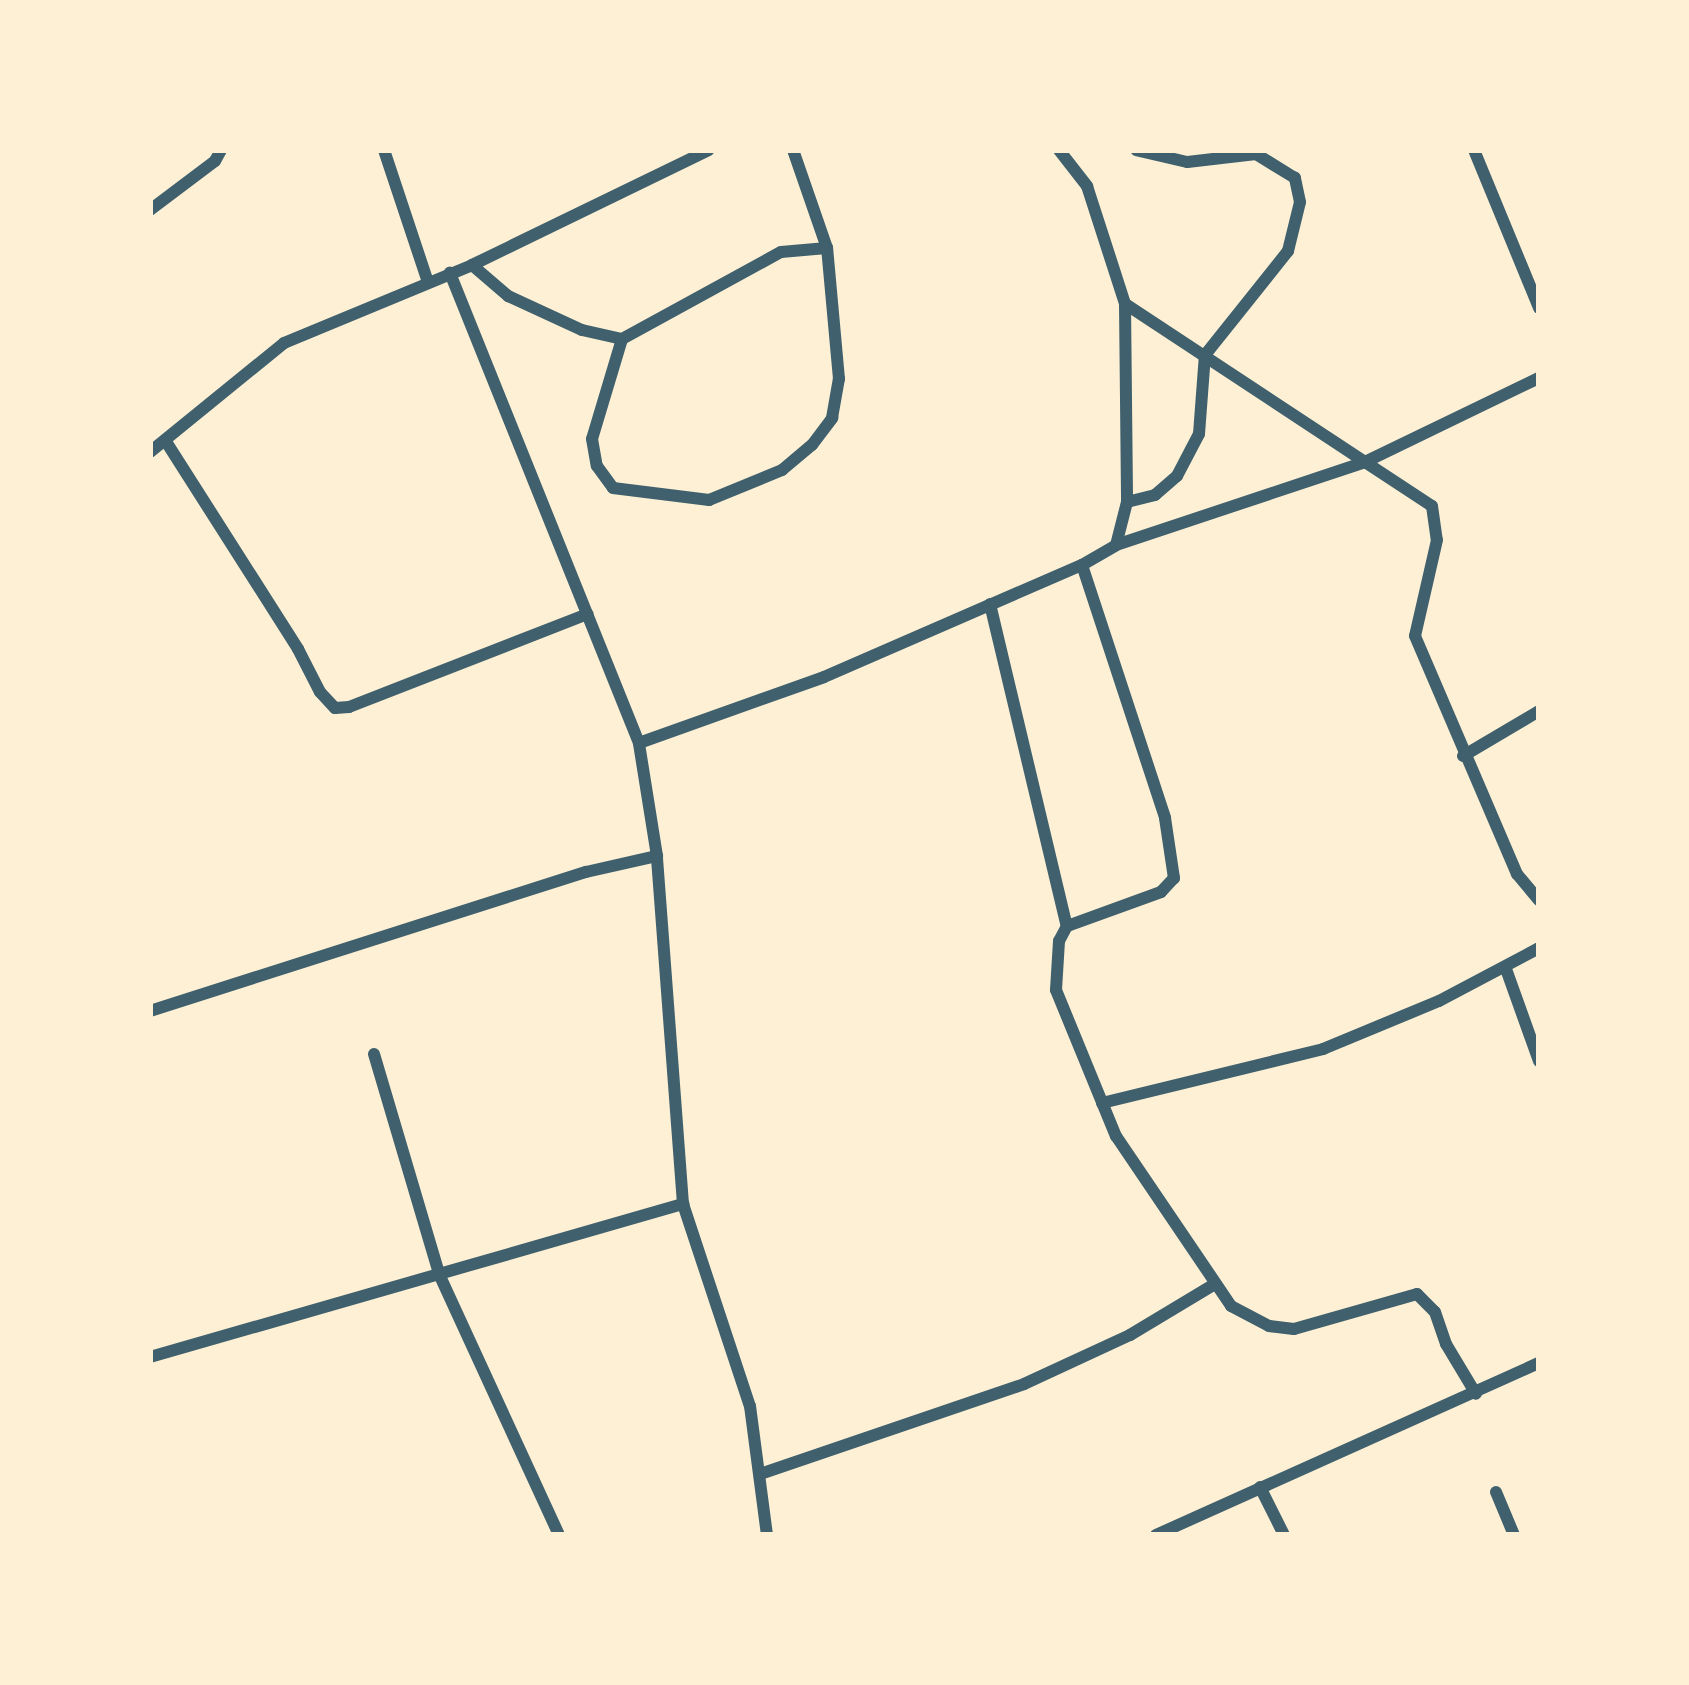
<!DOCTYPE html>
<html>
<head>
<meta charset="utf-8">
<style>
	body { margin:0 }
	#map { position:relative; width:1689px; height:1685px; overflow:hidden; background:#fdf0d5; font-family:"Varela Round",sans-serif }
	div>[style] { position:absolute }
	.minor>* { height:12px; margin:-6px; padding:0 6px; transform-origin:6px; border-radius:6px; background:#3f606c }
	span { translate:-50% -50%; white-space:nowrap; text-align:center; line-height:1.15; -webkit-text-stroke:12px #fdf0d5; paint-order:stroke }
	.frame { position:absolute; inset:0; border:153px solid #fdf0d5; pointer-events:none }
</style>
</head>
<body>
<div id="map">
	<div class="minor">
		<div style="left:384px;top:150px;width:139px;rotate:71.6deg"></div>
		<div style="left:1059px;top:150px;width:46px;rotate:52.1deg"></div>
		<div style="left:1087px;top:186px;width:124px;rotate:72.1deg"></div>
		<div style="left:1125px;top:304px;width:198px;rotate:89.4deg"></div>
		<div style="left:1127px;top:502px;width:44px;rotate:104.3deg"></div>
		<div style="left:1474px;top:150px;width:171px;rotate:67.6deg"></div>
		<div style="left:150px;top:210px;width:81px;rotate:-37deg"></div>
		<div style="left:215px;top:161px;width:13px;rotate:-61deg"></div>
		<div style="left:472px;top:265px;width:48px;rotate:40.7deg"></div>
		<div style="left:508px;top:296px;width:81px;rotate:24.7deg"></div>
		<div style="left:582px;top:330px;width:41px;rotate:12.7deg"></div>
		<div style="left:622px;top:339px;width:104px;rotate:106.7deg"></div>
		<div style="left:592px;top:439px;width:27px;rotate:80deg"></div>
		<div style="left:597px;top:466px;width:27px;rotate:54deg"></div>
		<div style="left:613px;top:488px;width:97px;rotate:7.1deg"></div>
		<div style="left:709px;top:500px;width:79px;rotate:-22.3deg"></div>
		<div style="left:782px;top:470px;width:39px;rotate:-40deg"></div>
		<div style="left:812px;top:445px;width:34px;rotate:-53deg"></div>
		<div style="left:832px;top:418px;width:40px;rotate:-80deg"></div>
		<div style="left:839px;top:379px;width:132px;rotate:-95.2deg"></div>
		<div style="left:827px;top:248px;width:104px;rotate:-109.1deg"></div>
		<div style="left:622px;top:339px;width:181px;rotate:-28.7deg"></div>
		<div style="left:781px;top:252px;width:46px;rotate:-5deg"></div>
		<div style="left:165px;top:440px;width:248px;rotate:57.5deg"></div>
		<div style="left:298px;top:649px;width:48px;rotate:62.9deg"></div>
		<div style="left:320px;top:692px;width:22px;rotate:47deg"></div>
		<div style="left:335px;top:708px;width:14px;rotate:-4deg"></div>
		<div style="left:349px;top:707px;width:256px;rotate:-21.3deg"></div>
		<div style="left:150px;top:452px;width:173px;rotate:-39.1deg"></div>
		<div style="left:284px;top:343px;width:204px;rotate:-22.5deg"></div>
		<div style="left:472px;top:265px;width:263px;rotate:-25.9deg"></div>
		<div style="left:1365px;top:462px;width:80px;rotate:33.3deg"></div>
		<div style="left:1432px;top:506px;width:34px;rotate:82deg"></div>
		<div style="left:1437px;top:540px;width:98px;rotate:102.9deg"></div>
		<div style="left:1415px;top:636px;width:259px;rotate:66.8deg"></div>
		<div style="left:1517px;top:874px;width:34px;rotate:50deg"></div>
		<div style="left:1365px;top:462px;width:193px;rotate:-25.8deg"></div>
		<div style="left:1127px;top:502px;width:29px;rotate:-14deg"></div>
		<div style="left:1155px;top:495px;width:29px;rotate:-41deg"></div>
		<div style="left:1177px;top:476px;width:47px;rotate:-62.4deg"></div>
		<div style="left:1199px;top:434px;width:79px;rotate:-85.7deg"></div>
		<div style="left:1205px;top:355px;width:133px;rotate:-51.4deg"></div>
		<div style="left:1288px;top:251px;width:50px;rotate:-76.2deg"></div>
		<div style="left:1300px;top:202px;width:25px;rotate:-102deg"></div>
		<div style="left:1295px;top:178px;width:46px;rotate:-148.4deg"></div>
		<div style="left:1256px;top:154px;width:69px;rotate:173.4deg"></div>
		<div style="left:1187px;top:162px;width:52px;rotate:-166.8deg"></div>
		<div style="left:1082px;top:565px;width:266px;rotate:71.8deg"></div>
		<div style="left:1165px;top:818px;width:61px;rotate:81.5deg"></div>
		<div style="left:1174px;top:878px;width:19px;rotate:133deg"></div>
		<div style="left:1161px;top:892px;width:100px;rotate:160.1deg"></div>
		<div style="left:1067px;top:926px;width:17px;rotate:118deg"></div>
		<div style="left:1059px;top:941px;width:49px;rotate:93.5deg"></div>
		<div style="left:1056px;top:990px;width:158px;rotate:67.7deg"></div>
		<div style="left:1116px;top:1136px;width:205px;rotate:55.9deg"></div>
		<div style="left:1231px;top:1306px;width:43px;rotate:27.8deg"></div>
		<div style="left:1269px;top:1326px;width:25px;rotate:7deg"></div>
		<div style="left:1294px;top:1329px;width:128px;rotate:-15.9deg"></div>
		<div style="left:1417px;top:1294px;width:25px;rotate:45deg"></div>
		<div style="left:1435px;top:1312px;width:34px;rotate:71deg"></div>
		<div style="left:1446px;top:1344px;width:58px;rotate:59deg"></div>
		<div style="left:990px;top:604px;width:331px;rotate:76.6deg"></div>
		<div style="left:639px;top:743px;width:196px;rotate:-19.6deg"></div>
		<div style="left:824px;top:677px;width:281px;rotate:-23.5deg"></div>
		<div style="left:1082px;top:565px;width:39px;rotate:-30deg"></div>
		<div style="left:1116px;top:545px;width:262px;rotate:-18.4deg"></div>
		<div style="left:1365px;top:462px;width:287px;rotate:-146.6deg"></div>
		<div style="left:1463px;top:756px;width:88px;rotate:-30.6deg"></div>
		<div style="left:1506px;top:969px;width:98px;rotate:70.3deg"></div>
		<div style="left:150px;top:1011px;width:458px;rotate:-17.7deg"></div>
		<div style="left:586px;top:872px;width:73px;rotate:-12.7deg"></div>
		<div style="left:374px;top:1054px;width:229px;rotate:73.5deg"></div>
		<div style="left:439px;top:1274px;width:287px;rotate:65.3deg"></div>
		<div style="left:1102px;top:1103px;width:228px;rotate:-13.7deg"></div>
		<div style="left:1323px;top:1049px;width:126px;rotate:-22.5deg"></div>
		<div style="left:1439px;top:1001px;width:113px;rotate:-27.9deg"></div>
		<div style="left:683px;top:1204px;width:213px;rotate:71.7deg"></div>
		<div style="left:750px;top:1406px;width:130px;rotate:82.5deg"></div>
		<div style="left:150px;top:1357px;width:555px;rotate:-16.02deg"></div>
		<div style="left:683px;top:1204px;width:349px;rotate:-94.3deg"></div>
		<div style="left:657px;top:856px;width:114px;rotate:-99.1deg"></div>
		<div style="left:639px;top:743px;width:507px;rotate:-111.91deg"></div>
		<div style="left:760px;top:1474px;width:279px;rotate:-18.8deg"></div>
		<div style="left:1024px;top:1384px;width:117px;rotate:-24.8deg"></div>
		<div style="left:1130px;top:1335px;width:99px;rotate:-31deg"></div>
		<div style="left:1260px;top:1487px;width:54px;rotate:63.4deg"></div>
		<div style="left:1496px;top:1492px;width:47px;rotate:67.3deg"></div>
		<div style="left:1156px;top:1535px;width:420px;rotate:-24.2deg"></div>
	</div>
	<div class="frame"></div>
</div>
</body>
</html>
